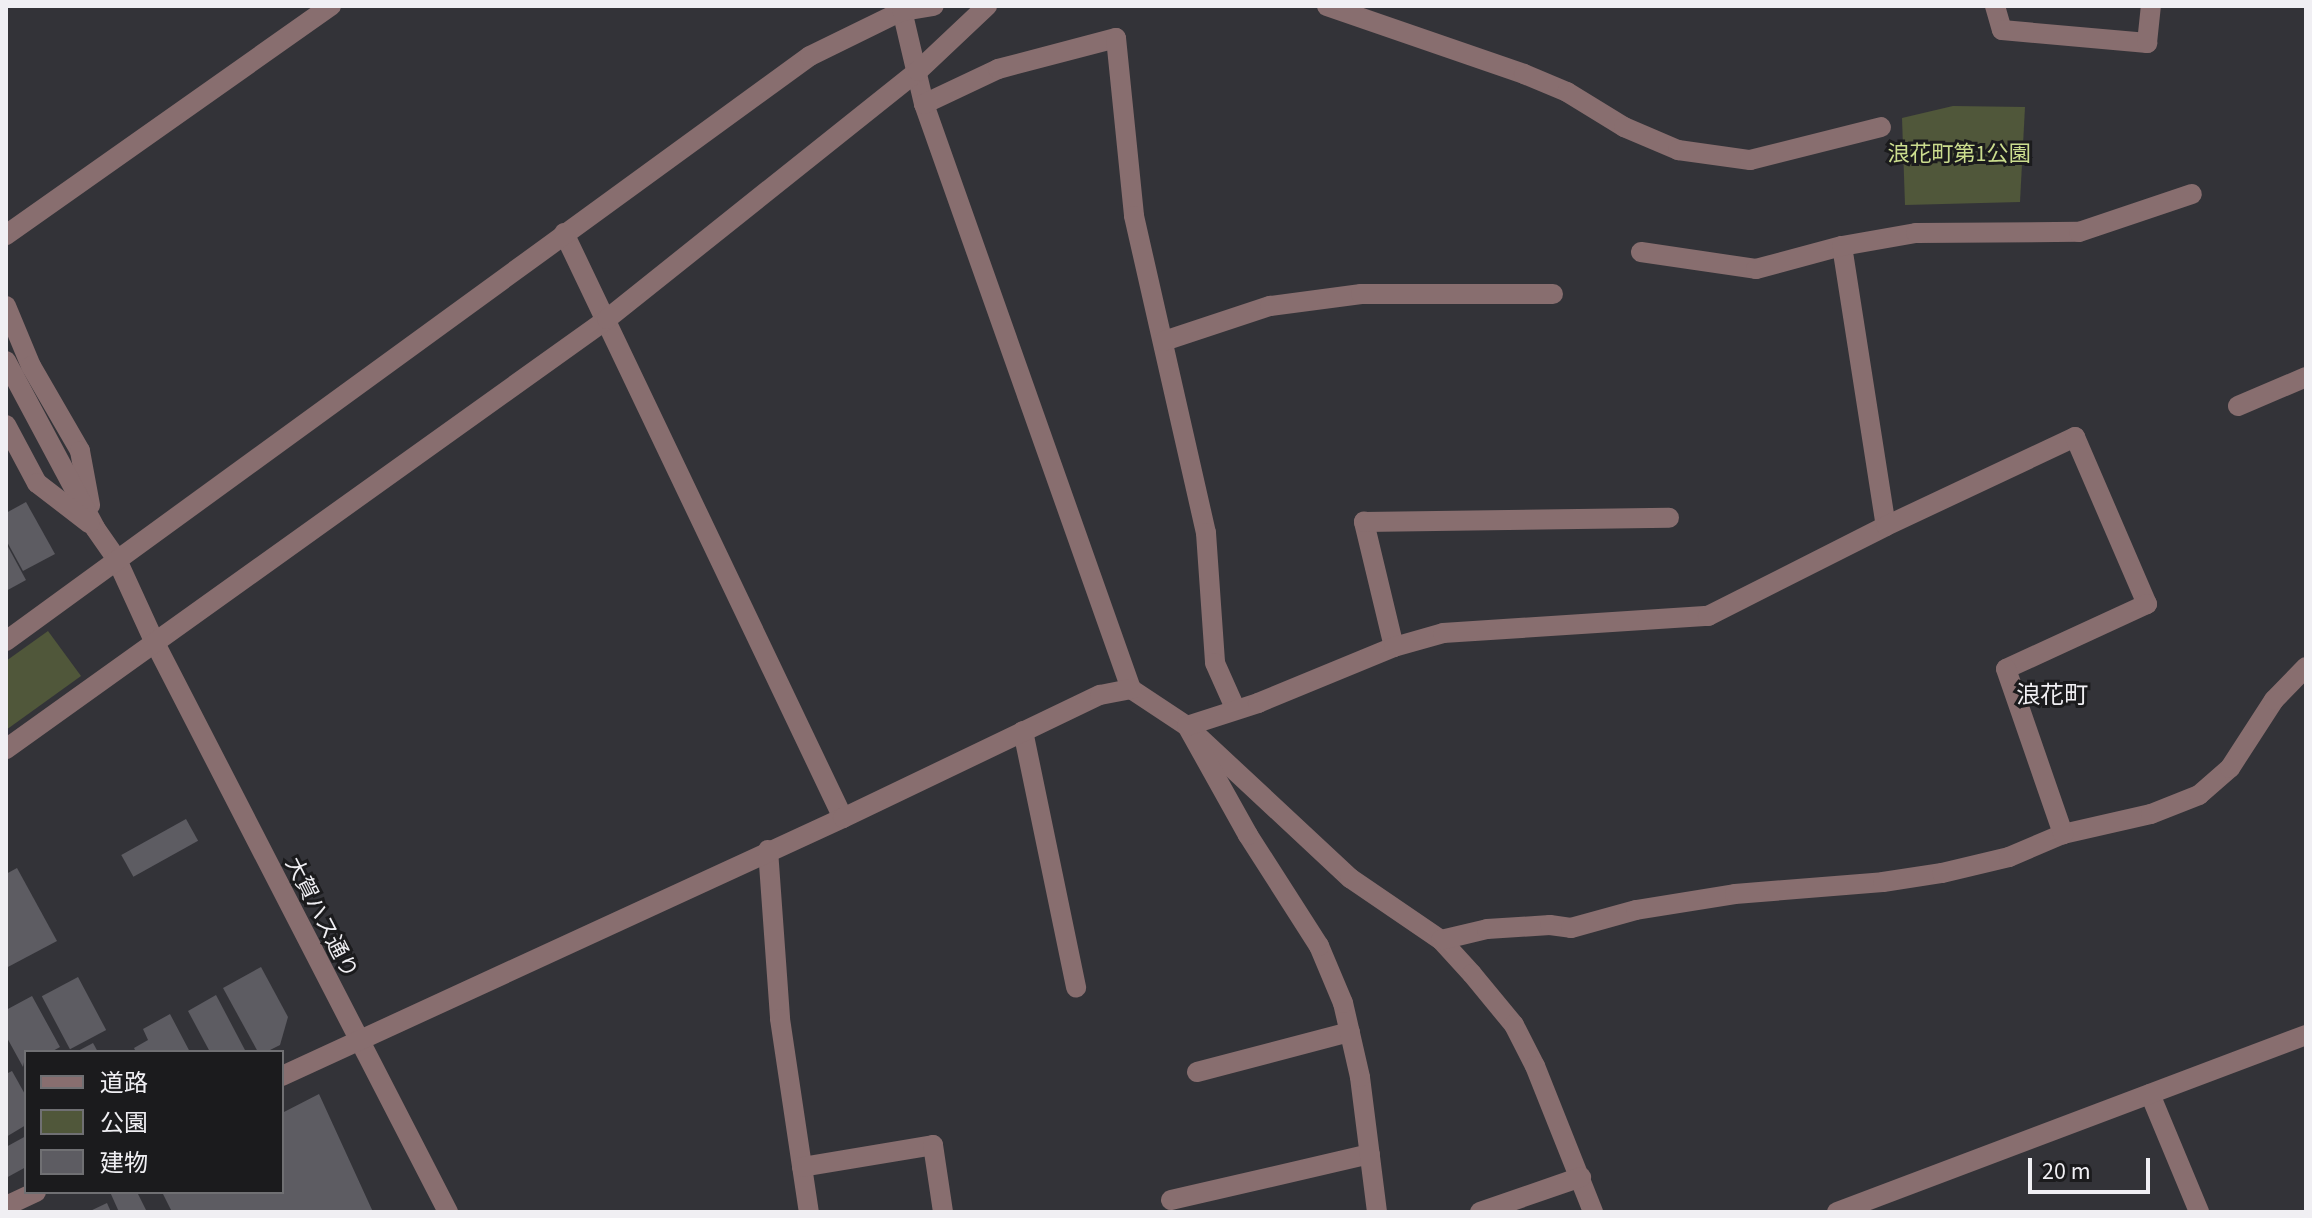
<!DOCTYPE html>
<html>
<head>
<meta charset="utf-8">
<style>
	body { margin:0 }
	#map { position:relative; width:2312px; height:1218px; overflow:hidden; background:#333338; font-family:"Source Sans 3","Noto Sans JP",sans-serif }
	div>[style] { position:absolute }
	.green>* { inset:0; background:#50573a }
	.building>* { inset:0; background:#5d5c62; transform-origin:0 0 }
	.minor>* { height:20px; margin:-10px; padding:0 10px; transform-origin:10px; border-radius:10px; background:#886e6f }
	span { translate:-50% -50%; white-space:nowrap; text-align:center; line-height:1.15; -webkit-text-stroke:6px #1b1b1d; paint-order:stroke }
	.park-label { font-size:22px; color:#cbdd8e }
	.street-label { font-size:22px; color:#f0eff3 }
	.neighbourhood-label { font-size:24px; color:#f0eff3 }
	.frame { position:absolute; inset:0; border:8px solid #f0eff3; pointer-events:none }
	.legend { position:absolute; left:24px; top:1050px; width:260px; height:144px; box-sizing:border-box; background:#1b1b1d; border:2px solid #707073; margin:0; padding:10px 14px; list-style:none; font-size:24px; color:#f0eff3 }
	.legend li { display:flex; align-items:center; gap:16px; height:40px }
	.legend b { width:40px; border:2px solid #707073 }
	.scale { position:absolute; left:2028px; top:1158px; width:122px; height:36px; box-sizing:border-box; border:4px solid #f0eff3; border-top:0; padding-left:10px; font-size:24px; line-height:28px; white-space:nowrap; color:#f0eff3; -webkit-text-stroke:6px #1b1b1d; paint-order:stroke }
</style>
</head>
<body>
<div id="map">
	<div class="green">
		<div style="clip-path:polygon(1953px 106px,2025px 107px,2020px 202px,1905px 205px,1902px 118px)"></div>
		<div style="clip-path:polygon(48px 631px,81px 676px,6px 730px,6px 661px)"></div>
	</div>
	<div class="building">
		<div style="clip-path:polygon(26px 502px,55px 554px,23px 571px,6px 540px,6px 513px)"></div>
		<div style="clip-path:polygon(6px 543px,26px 580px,6px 591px)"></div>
		<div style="left:186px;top:819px;width:25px;height:74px;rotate:61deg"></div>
		<div style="clip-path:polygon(17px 868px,57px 941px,6px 968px,6px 874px)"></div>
		<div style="clip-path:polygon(261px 967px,288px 1017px,280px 1045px,266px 1052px,258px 1052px,223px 988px)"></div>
		<div style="left:78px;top:977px;width:60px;height:41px;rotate:62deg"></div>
		<div style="clip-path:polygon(216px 995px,246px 1052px,210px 1052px,188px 1011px)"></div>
		<div style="clip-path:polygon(32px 996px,60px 1047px,51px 1052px,26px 1052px,23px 1067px,6px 1036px,6px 1010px)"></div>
		<div style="clip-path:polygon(170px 1014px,190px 1052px,136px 1052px,134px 1048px,148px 1040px,143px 1029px)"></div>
		<div style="clip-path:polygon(93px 1043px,98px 1052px,76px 1052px)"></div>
		<div style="clip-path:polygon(12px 1071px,26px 1096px,26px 1125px,6px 1137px,6px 1074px)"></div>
		<div style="clip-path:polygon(319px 1094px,373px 1212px,172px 1212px,162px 1192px,282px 1192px,282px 1113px)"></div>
		<div style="clip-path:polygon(26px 1136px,26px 1167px,6px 1178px,6px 1147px)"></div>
		<div style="clip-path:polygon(110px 1192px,137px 1192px,147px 1212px,119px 1212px)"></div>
		<div style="clip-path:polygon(107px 1203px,111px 1212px,88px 1212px)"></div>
	</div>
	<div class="minor">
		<div style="left:901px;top:6px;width:101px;rotate:76.8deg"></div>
		<div style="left:924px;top:104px;width:621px;rotate:70.51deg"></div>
		<div style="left:1131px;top:689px;width:67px;rotate:33.5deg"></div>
		<div style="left:1187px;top:726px;width:223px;rotate:43deg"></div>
		<div style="left:1350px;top:878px;width:110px;rotate:34.3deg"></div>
		<div style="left:1441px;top:940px;width:46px;rotate:47.6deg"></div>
		<div style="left:1472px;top:974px;width:66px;rotate:50.5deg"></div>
		<div style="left:1514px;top:1025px;width:46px;rotate:62.9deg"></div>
		<div style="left:1535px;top:1066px;width:157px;rotate:68.3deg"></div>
		<div style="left:1327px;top:6px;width:208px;rotate:19deg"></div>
		<div style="left:1524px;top:74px;width:47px;rotate:22.7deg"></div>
		<div style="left:1567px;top:92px;width:67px;rotate:31.6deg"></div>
		<div style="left:1624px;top:127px;width:59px;rotate:23.1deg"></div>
		<div style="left:1678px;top:150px;width:73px;rotate:7.9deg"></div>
		<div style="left:1750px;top:160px;width:135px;rotate:-14.1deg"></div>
		<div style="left:1995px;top:6px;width:25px;rotate:74deg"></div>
		<div style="left:2002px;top:30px;width:146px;rotate:5.1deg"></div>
		<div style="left:2147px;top:43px;width:37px;rotate:-84deg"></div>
		<div style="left:924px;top:104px;width:82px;rotate:-25.3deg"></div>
		<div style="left:998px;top:69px;width:122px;rotate:-14.7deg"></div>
		<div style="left:1116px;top:38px;width:179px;rotate:84.2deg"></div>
		<div style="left:1134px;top:216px;width:325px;rotate:77.2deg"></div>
		<div style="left:1206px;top:533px;width:130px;rotate:86deg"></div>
		<div style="left:1215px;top:663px;width:49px;rotate:66deg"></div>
		<div style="left:564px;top:233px;width:648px;rotate:64.5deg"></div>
		<div style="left:6px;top:235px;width:398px;rotate:-35.2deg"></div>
		<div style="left:1842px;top:246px;width:283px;rotate:81.1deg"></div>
		<div style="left:1641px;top:252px;width:116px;rotate:8.4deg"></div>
		<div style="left:1756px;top:269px;width:89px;rotate:-15deg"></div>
		<div style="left:1842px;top:246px;width:75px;rotate:-10deg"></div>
		<div style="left:1916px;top:233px;width:163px;rotate:-0.4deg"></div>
		<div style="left:2079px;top:232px;width:119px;rotate:-18.6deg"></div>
		<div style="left:6px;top:306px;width:65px;rotate:67.4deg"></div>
		<div style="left:31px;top:366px;width:98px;rotate:60deg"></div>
		<div style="left:80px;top:451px;width:55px;rotate:79.5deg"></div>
		<div style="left:1164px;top:341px;width:112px;rotate:-18.3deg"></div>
		<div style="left:1270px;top:306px;width:92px;rotate:-7.5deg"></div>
		<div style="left:1361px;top:294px;width:192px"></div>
		<div style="left:6px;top:361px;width:189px;rotate:61.9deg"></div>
		<div style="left:95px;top:528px;width:39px;rotate:55deg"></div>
		<div style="left:117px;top:560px;width:91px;rotate:65.4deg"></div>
		<div style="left:155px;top:643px;width:640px;rotate:62.75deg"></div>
		<div style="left:2238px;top:406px;width:74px;rotate:-23.1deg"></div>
		<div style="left:6px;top:425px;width:66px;rotate:61.9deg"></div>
		<div style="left:37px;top:483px;width:66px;rotate:37.6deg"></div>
		<div style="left:6px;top:641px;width:994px;rotate:-36.04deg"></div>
		<div style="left:810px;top:56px;width:102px;rotate:-26.1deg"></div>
		<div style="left:902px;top:11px;width:32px;rotate:-9deg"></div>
		<div style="left:1394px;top:647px;width:129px;rotate:-103.5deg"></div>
		<div style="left:1364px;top:522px;width:305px;rotate:-0.8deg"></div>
		<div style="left:1023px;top:731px;width:262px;rotate:78.3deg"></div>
		<div style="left:6px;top:749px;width:739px;rotate:-35.58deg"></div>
		<div style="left:607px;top:319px;width:398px;rotate:-38.6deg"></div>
		<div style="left:918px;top:71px;width:95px;rotate:-43.3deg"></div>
		<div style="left:768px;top:850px;width:169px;rotate:85.9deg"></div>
		<div style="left:780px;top:1019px;width:195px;rotate:81.5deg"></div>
		<div style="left:1441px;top:940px;width:47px;rotate:-13.4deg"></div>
		<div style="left:1487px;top:929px;width:63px;rotate:-3.6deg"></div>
		<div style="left:1550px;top:925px;width:21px;rotate:8deg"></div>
		<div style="left:1571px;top:928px;width:67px;rotate:-15.5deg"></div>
		<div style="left:1636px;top:910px;width:100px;rotate:-9.2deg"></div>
		<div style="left:1735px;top:894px;width:148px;rotate:-4.6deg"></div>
		<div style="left:1883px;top:882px;width:60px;rotate:-8.7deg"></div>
		<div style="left:1942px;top:873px;width:69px;rotate:-13.4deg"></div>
		<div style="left:2009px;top:857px;width:59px;rotate:-23.1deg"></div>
		<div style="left:2063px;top:834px;width:90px;rotate:-12.8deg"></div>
		<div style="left:2151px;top:814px;width:52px;rotate:-21.6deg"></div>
		<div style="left:2199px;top:795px;width:41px;rotate:-41.1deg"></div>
		<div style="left:2230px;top:768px;width:81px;rotate:-57.1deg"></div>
		<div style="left:2274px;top:700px;width:46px;rotate:-45.9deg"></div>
		<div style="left:1197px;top:1072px;width:158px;rotate:-14.7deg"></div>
		<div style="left:282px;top:1076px;width:617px;rotate:-24.7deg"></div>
		<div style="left:843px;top:818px;width:285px;rotate:-25.6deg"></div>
		<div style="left:1100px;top:695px;width:32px;rotate:-11deg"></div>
		<div style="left:2150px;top:1094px;width:128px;rotate:67.4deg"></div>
		<div style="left:802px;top:1167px;width:133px;rotate:-9.5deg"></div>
		<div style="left:933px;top:1145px;width:68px;rotate:81.5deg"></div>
		<div style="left:1171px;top:1200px;width:204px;rotate:-13deg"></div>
		<div style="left:6px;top:1206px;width:33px;rotate:-25deg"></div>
		<div style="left:1377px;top:1212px;width:136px;rotate:-97.2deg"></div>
		<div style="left:1360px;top:1077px;width:76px;rotate:-102.9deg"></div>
		<div style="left:1343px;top:1003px;width:62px;rotate:-112.8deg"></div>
		<div style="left:1319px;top:946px;width:132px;rotate:-122.6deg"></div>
		<div style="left:1248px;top:835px;width:125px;rotate:-119.2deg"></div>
		<div style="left:1187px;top:726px;width:75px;rotate:-17.9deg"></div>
		<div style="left:1258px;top:703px;width:147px;rotate:-22.4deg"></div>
		<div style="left:1394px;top:647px;width:51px;rotate:-15.9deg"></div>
		<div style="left:1443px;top:633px;width:266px;rotate:-3.7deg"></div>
		<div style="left:1708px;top:616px;width:199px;rotate:-26.8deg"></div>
		<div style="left:1886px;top:526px;width:209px;rotate:-25.2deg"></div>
		<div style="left:2075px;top:437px;width:182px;rotate:66.7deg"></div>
		<div style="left:2147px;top:604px;width:155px;rotate:155.3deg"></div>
		<div style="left:2006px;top:669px;width:175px;rotate:70.9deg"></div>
		<div style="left:1480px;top:1212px;width:107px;rotate:-19.1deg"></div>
		<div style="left:1837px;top:1212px;width:501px;rotate:-20.68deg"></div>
	</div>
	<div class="park-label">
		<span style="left:1959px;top:155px">浪花町第1公園</span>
	</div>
	<div class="street-label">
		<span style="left:321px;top:918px;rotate:63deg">大賀ハス通り</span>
	</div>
	<div class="neighbourhood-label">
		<span style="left:2052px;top:696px">浪花町</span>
	</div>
	<div class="frame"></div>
	<ul class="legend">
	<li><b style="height:10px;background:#886e6f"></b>道路</li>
	<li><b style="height:22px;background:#50573a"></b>公園</li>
	<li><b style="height:22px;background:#5d5c62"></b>建物</li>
	</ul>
	<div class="scale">20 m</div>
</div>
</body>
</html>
